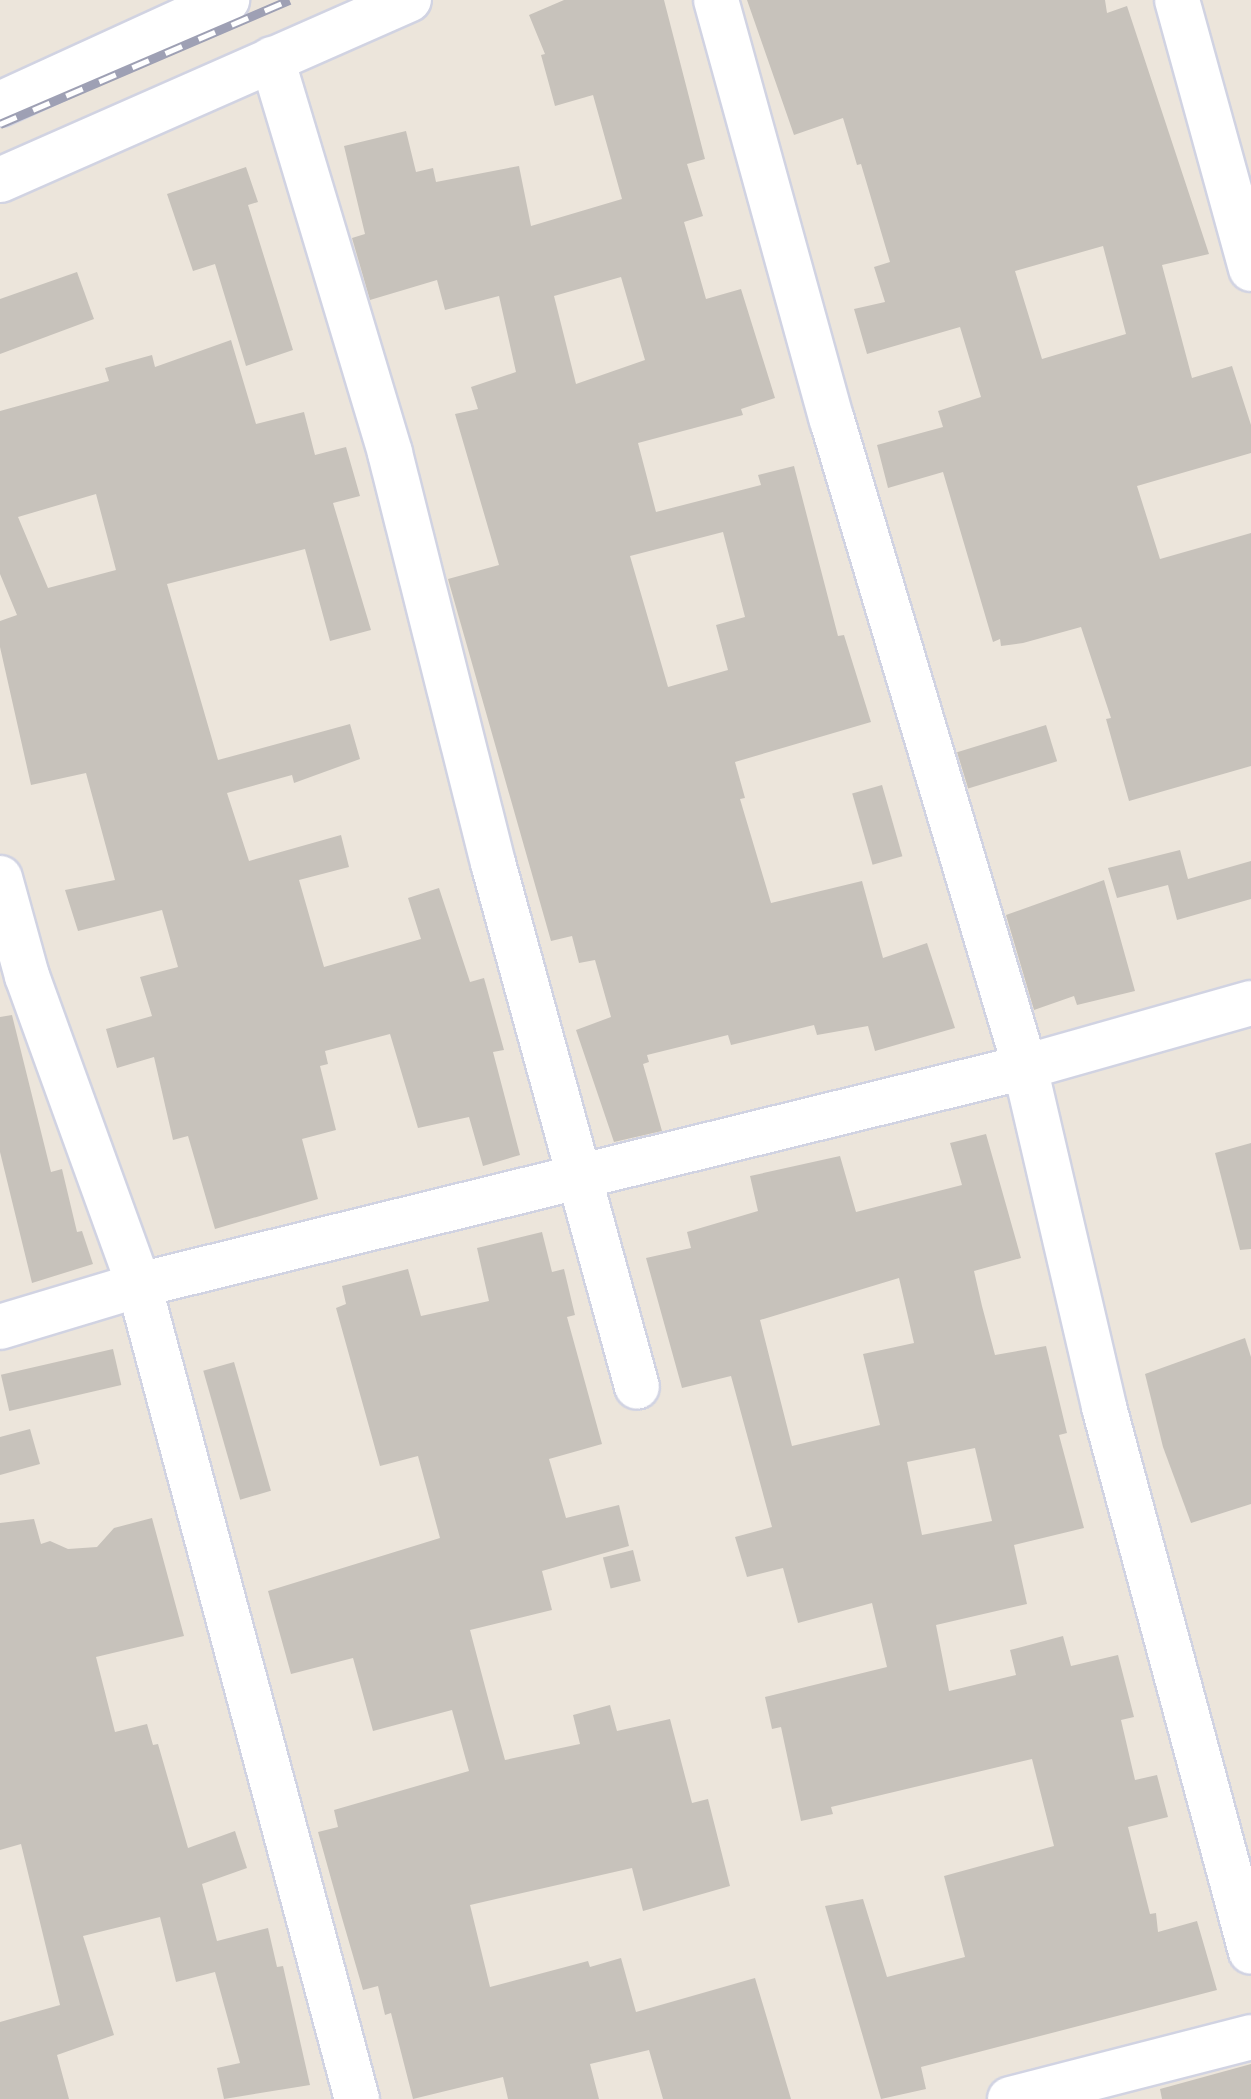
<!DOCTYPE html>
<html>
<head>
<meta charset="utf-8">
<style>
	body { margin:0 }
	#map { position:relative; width:1251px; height:2099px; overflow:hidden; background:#ece5db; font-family:Roboto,sans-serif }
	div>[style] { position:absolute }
	.building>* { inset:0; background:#c7c2bb; transform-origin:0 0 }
	.roads { filter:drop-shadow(2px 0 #d1d3e2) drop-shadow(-2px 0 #d1d3e2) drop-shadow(0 2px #d1d3e2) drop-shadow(0 -2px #d1d3e2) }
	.minor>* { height:44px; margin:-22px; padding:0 22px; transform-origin:22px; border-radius:22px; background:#fff }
	.rail>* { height:9px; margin-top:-4.5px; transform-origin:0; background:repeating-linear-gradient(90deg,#fff 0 18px,#9ea0b4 0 36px); box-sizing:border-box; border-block:2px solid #9ea0b4 }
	span { translate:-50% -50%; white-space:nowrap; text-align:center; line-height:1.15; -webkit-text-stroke:7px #fff; paint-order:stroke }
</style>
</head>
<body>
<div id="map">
	<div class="building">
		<div style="clip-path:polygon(evenodd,564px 0,664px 0,705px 159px,687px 164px,703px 216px,684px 222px,706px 299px,741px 289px,775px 398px,741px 409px,743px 415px,638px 443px,656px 512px,761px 485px,758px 475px,794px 466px,838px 636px,844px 635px,871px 722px,735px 762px,745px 798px,740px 799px,771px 903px,862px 881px,883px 958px,927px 943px,955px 1028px,875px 1051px,868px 1026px,817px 1035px,814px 1025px,731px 1045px,728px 1035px,647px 1055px,649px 1062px,643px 1064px,662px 1131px,614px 1142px,576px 1030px,611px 1017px,595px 960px,579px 963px,572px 936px,551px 941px,448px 579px,499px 565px,455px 414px,478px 409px,471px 387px,516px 372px,499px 296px,445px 310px,437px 280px,370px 300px,352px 238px,365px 234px,344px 146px,406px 131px,416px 172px,433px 168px,436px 182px,519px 166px,531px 226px,622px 199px,593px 95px,555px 106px,541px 55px,545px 54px,529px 15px,564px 0,621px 277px,645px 360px,576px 384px,554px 296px,621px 277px,564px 0,723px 532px,745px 617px,716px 625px,728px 670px,668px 687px,630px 556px,723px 532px)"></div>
		<div style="clip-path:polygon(evenodd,747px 0,1105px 0,1107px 13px,1127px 6px,1209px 254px,1162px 265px,1192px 378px,1232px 366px,1251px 425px,1251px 453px,1137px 486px,1160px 559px,1251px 533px,1251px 766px,1129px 801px,1106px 719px,1111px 718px,1081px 627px,1023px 643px,1001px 646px,1000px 639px,993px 642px,943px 472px,888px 488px,877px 445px,943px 427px,938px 411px,981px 397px,960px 327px,867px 354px,854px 309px,885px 302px,874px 267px,890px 262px,861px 164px,857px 165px,843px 118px,794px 135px,747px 0,1103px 246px,1126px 334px,1042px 359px,1015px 271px,1103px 246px)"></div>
		<div style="clip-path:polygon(246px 167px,258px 202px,248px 205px,293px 350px,246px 366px,215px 264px,193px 271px,167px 194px)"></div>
		<div style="clip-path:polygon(77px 272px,94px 319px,0 354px,0 299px)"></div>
		<div style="clip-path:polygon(evenodd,231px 340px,256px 424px,304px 412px,315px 455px,346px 447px,360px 496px,333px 503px,371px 630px,330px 641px,305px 549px,167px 584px,218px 760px,350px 724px,360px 759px,294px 783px,292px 775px,227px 793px,249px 861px,341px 835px,349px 867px,299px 880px,324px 967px,421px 939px,408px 898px,439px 888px,470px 982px,484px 978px,504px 1050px,493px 1052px,520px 1155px,483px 1166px,469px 1117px,418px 1128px,390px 1034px,325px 1051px,328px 1064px,320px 1066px,336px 1130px,302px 1139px,318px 1199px,215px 1229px,188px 1136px,173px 1140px,154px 1057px,117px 1068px,106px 1029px,152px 1016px,140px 977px,178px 967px,162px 910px,78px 931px,65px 890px,115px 880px,86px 773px,31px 785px,0 647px,0 621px,17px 615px,0 574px,0 411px,109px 381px,105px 368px,152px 355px,155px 367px,231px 340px,96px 494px,116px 570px,48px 588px,18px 517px,96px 494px)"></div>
		<div style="left:1046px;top:725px;width:38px;height:93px;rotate:73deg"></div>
		<div style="left:882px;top:785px;width:74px;height:31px;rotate:74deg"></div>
		<div style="clip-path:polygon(1180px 850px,1188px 879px,1251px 861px,1251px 899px,1177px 920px,1168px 885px,1117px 898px,1108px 868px)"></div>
		<div style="clip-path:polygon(1104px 880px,1135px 991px,1077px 1005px,1074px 996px,1034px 1010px,1006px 915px)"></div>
		<div style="clip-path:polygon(12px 1015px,51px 1172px,62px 1169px,77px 1232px,82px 1231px,93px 1264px,32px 1283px,0 1152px,0 1017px)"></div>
		<div style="clip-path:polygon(evenodd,986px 1134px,1021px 1258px,974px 1271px,982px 1306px,995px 1355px,1046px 1346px,1067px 1433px,1059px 1435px,1084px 1528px,1014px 1545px,1027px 1604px,936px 1625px,949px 1691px,1016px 1675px,1010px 1650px,1063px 1636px,1071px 1666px,1118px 1655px,1134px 1717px,1121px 1720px,1135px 1780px,1157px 1775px,1168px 1817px,1128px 1827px,1150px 1914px,1156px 1913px,1158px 1932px,1197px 1921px,1217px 1990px,921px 2067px,926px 2089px,881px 2099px,825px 1906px,863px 1899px,887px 1977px,965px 1957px,944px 1876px,1054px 1846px,1032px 1759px,831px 1807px,833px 1814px,801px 1821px,781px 1727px,772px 1729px,765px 1697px,887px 1667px,872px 1603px,798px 1623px,783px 1568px,747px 1577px,735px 1537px,772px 1527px,731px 1376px,682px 1388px,646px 1258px,691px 1248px,687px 1232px,758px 1211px,750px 1176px,840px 1156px,856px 1212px,962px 1185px,950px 1143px,986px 1134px,899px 1278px,914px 1343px,863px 1354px,880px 1425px,792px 1446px,760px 1320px,899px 1278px,986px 1134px,975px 1448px,992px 1521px,922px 1535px,907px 1462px,975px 1448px)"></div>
		<div style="clip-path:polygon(1251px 1143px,1251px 1249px,1240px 1250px,1215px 1153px)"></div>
		<div style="clip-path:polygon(542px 1232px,552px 1272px,564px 1269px,575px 1315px,567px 1317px,602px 1444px,549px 1459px,566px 1518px,619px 1505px,629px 1546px,542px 1571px,552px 1610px,470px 1630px,492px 1713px,505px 1760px,580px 1744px,573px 1715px,610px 1705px,617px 1731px,670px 1719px,692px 1803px,708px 1799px,730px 1886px,643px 1911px,632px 1868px,470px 1905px,490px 1987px,588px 1961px,590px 1967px,621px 1958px,636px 2012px,755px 1978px,791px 2099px,663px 2099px,649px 2050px,590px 2064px,599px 2099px,508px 2099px,503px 2077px,413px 2099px,391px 2013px,385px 2015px,378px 1986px,363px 1990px,342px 1918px,318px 1832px,338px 1827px,334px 1810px,469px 1771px,452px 1710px,373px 1731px,353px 1658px,291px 1674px,268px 1591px,440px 1538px,418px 1456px,380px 1466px,336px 1308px,346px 1304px,342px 1286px,408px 1269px,421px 1316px,489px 1301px,477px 1248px)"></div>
		<div style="clip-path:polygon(1245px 1338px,1251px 1357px,1251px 1504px,1191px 1523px,1163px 1447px,1145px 1374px)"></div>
		<div style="left:113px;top:1349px;width:37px;height:115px;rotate:77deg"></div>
		<div style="left:234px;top:1362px;width:134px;height:32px;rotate:74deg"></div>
		<div style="clip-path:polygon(30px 1429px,40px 1464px,0 1475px,0 1437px)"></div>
		<div style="clip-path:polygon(152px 1518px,184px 1636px,96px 1657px,115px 1732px,147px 1724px,153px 1745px,158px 1744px,188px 1848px,235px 1831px,247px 1868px,202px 1884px,217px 1941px,268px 1928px,277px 1967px,283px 1966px,310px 2085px,224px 2099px,217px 2068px,240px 2063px,215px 1972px,176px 1982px,160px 1917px,83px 1936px,114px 2035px,57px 2055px,69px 2099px,0 2099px,0 2022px,60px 2005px,21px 1844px,0 1850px,0 1523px,34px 1519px,41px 1544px,50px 1541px,68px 1549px,97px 1547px,114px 1528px)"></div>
		<div style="left:633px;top:1550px;width:32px;height:31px;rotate:76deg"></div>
		<div style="clip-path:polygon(1251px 2064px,1251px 2099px,1162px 2099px,1160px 2089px)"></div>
	</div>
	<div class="roads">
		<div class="minor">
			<div style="left:716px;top:0;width:436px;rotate:74.6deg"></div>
			<div style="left:832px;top:420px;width:675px;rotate:73.39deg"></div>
			<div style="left:1025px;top:1067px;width:349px;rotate:76.9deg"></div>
			<div style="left:1104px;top:1407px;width:564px;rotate:74.91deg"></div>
			<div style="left:1177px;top:0;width:279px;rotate:74.6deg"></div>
			<div style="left:272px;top:59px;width:411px;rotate:73.3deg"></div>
			<div style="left:390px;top:453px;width:423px;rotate:75.9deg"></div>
			<div style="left:493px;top:863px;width:543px;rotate:74.63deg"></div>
			<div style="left:0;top:104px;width:250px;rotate:-24.6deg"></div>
			<div style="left:0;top:180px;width:447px;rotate:-23.8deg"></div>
			<div style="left:0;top:878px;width:102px;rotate:74.6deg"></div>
			<div style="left:27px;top:976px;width:329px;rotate:70.1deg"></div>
			<div style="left:139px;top:1285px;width:843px;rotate:75.01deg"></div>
			<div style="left:0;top:1327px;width:145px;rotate:-16.8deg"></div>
			<div style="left:139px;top:1285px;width:912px;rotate:-13.82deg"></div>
			<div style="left:1025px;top:1067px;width:235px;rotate:-15.8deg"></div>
			<div style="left:1010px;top:2099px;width:249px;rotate:-14.4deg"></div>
		</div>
	</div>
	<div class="rail">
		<div style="left:0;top:124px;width:315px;rotate:-23.2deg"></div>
	</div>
</div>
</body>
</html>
